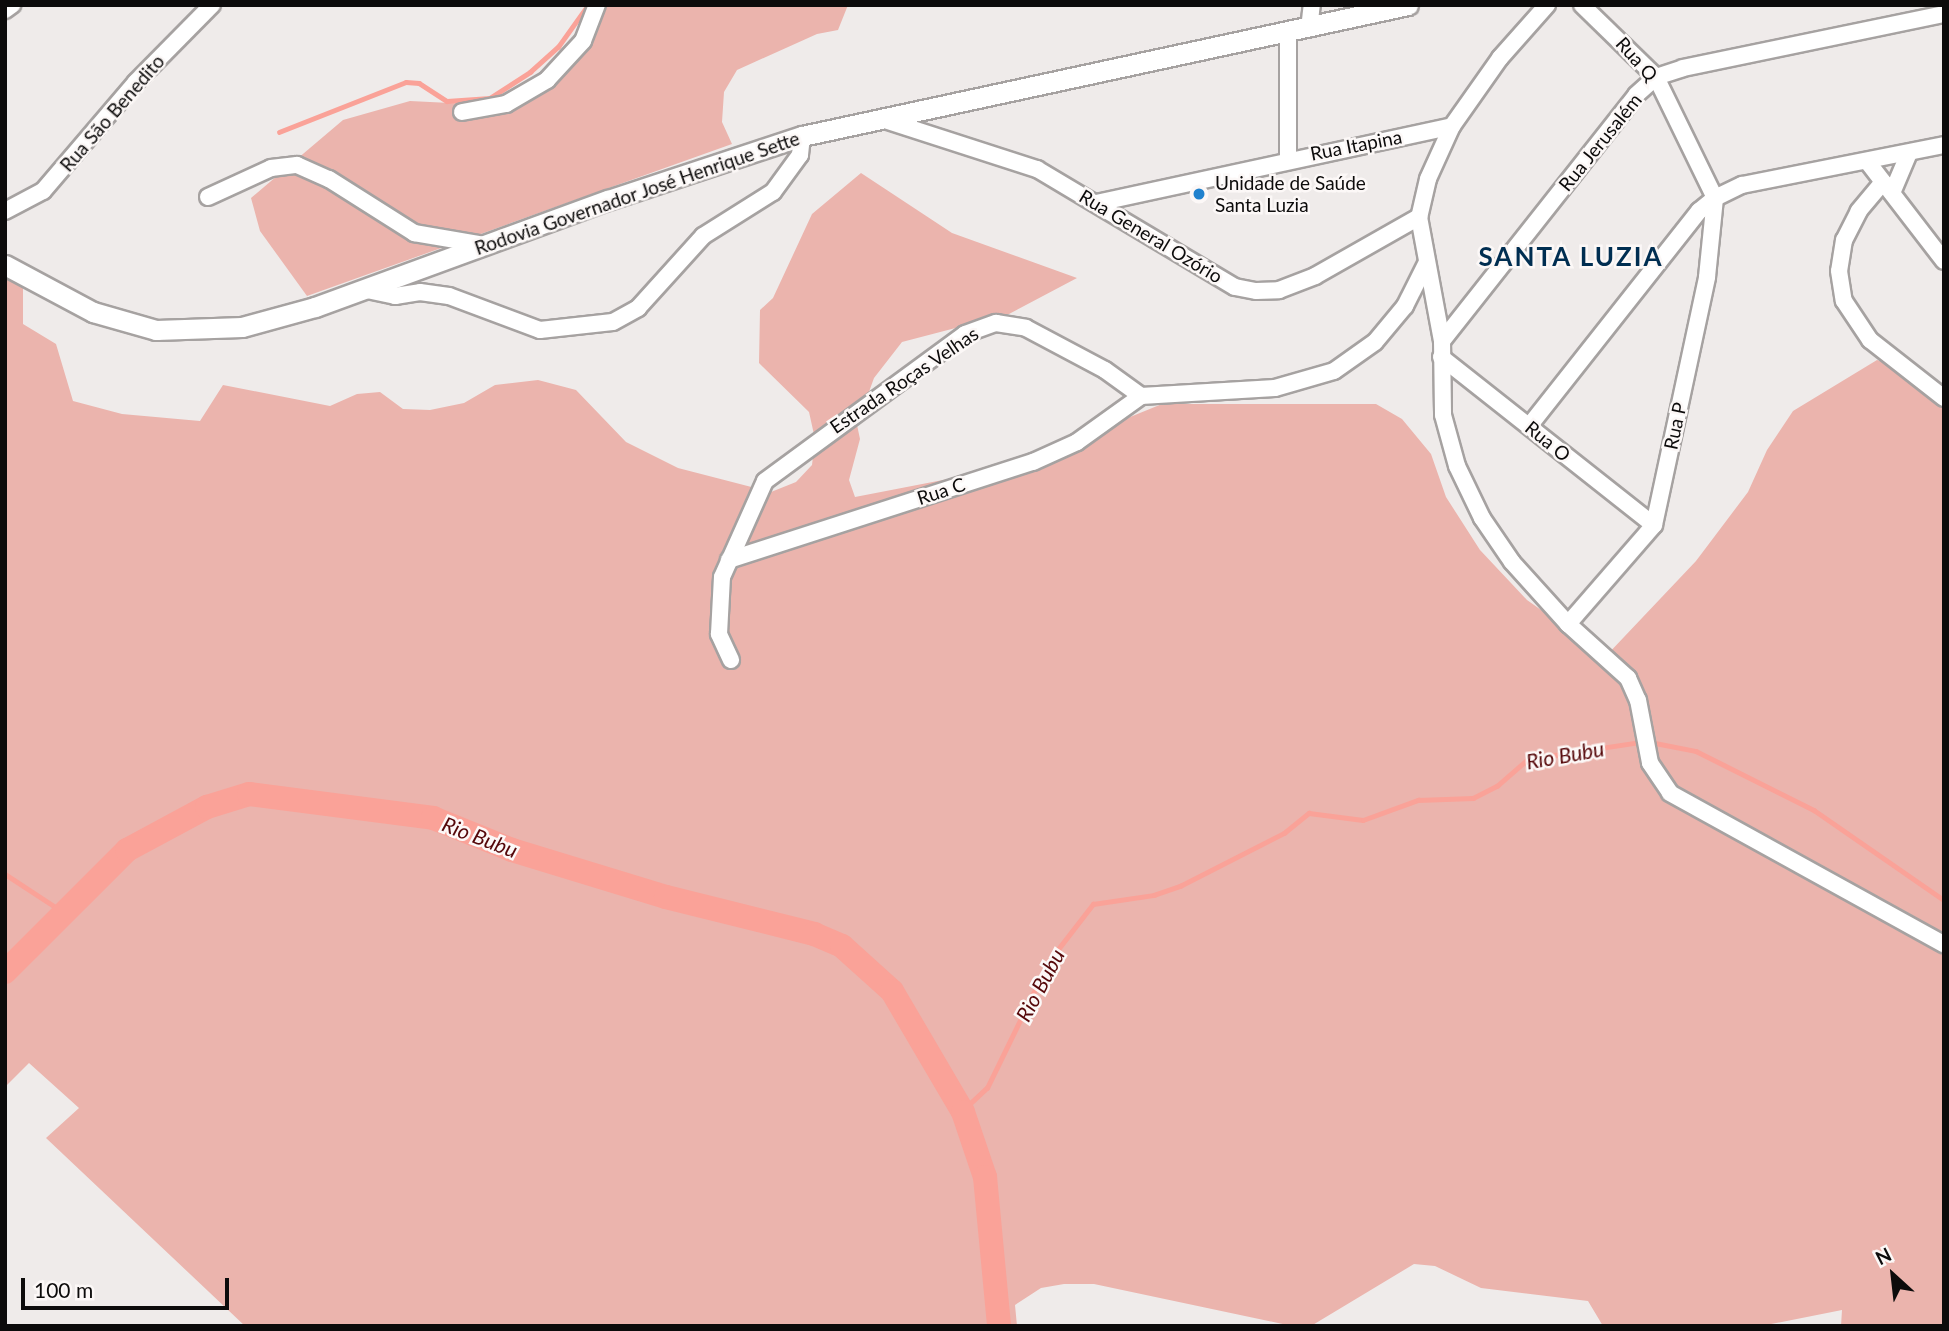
<!DOCTYPE html>
<html>
<head>
<meta charset="utf-8">
<style>
	body { margin:0 }
	#map { position:relative; width:1949px; height:1331px; overflow:hidden; background:#efebea; font-family:Lato,sans-serif }
	div>[style] { position:absolute }
	.green>* { inset:0; background:#ebb4ad }
	.stream>* { height:4.5px; margin:-2.25px; padding:0 2.25px; transform-origin:2.25px; border-radius:2.25px; background:#faa298 }
	.river>* { height:24px; margin:-12px; padding:0 12px; transform-origin:12px; border-radius:12px; background:#faa298 }
	.roads { filter:drop-shadow(2px 0 #a6a2a1) drop-shadow(-2px 0 #a6a2a1) drop-shadow(0 2px #a6a2a1) drop-shadow(0 -2px #a6a2a1) }
	.minor>* { height:16px; margin:-8px; padding:0 8px; transform-origin:8px; border-radius:8px; background:#fff }
	.major>* { height:19px; margin:-9.5px; padding:0 9.5px; transform-origin:9.5px; border-radius:9.5px; background:#fff }
	.dots>* { width:19px; height:19px; translate:-50% -50%; box-sizing:border-box; border:4px solid #fcf8f7; border-radius:50% }
	span { translate:-50% -50%; white-space:nowrap; text-align:center; line-height:1.15; -webkit-text-stroke:5px #fcf8f7; paint-order:stroke }
	.street-label { font-size:19px; color:#0c0b0b }
	.poi-label { font-size:19px; color:#0c0b0b }
	.left { translate:0 -50%; text-align:left }
	.water-label { font-size:21px; color:#550709; font-style:italic }
	.district-label { font-size:26px; color:#002e51; font-weight:700; letter-spacing:2px }
	.frame { position:absolute; inset:0; border:7px solid #0c0b0b; pointer-events:none }
	.north { position:absolute; left:1858px; top:1240px; width:70px; height:70px; -webkit-text-stroke:5px #fcf8f7; paint-order:stroke; rotate:333deg; font-size:19px; font-weight:700; line-height:28px; text-align:center; color:#0c0b0b }
	.north::after { content:''; display:block; margin:auto; width:24px; height:32px; background:#0c0b0b; clip-path:polygon(50% 0,100% 100%,50% 72%,0 100%) }
	.scale { position:absolute; left:21px; top:1278px; width:208px; height:32px; box-sizing:border-box; border:4px solid #0c0b0b; border-top:0; padding-left:9px; font-size:21px; line-height:24px; white-space:nowrap; color:#0c0b0b; -webkit-text-stroke:5px #fcf8f7; paint-order:stroke }
</style>
</head>
<body>
<div id="map">
	<div class="green">
		<div style="clip-path:polygon(601px 5px,848px 5px,838px 30px,817px 34px,737px 70px,724px 92px,722px 122px,732px 144px,307px 296px,260px 231px,251px 198px,343px 120px,410px 101px,490px 105px,569px 63px)"></div>
		<div style="clip-path:polygon(861px 173px,952px 233px,1077px 278px,1009px 314px,902px 342px,874px 378px,857px 425px,860px 439px,849px 480px,855px 497px,1005px 468px,1162px 404px,1376px 404px,1402px 419px,1431px 454px,1446px 497px,1480px 550px,1527px 600px,1606px 656px,1696px 561px,1748px 492px,1767px 450px,1793px 411px,1877px 360px,1897px 366px,1944px 403px,1944px 1326px,1841px 1326px,1842px 1310px,1761px 1326px,1603px 1326px,1588px 1301px,1481px 1288px,1435px 1266px,1414px 1264px,1311px 1326px,1292px 1326px,1094px 1284px,1064px 1284px,1041px 1288px,1015px 1305px,1017px 1326px,245px 1326px,46px 1138px,79px 1108px,29px 1063px,5px 1087px,5px 273px,23px 285px,23px 324px,56px 344px,73px 401px,122px 414px,200px 421px,223px 385px,330px 406px,357px 394px,380px 392px,403px 409px,430px 410px,464px 403px,495px 385px,538px 380px,576px 390px,626px 442px,678px 468px,771px 492px,796px 482px,812px 465px,815px 439px,809px 412px,759px 363px,760px 310px,773px 298px,812px 214px)"></div>
	</div>
	<div class="stream">
		<div style="left:279px;top:132px;width:136px;rotate:-21.5deg"></div>
		<div style="left:406px;top:82px;width:13px;rotate:4deg"></div>
		<div style="left:419px;top:83px;width:33px;rotate:33deg"></div>
		<div style="left:447px;top:101px;width:43px;rotate:-4deg"></div>
		<div style="left:490px;top:98px;width:48px;rotate:-33deg"></div>
		<div style="left:530px;top:72px;width:38px;rotate:-42deg"></div>
		<div style="left:558px;top:47px;width:52px;rotate:-54.5deg"></div>
		<div style="left:1650px;top:742px;width:47px;rotate:11.1deg"></div>
		<div style="left:1696px;top:751px;width:132px;rotate:26.6deg"></div>
		<div style="left:1814px;top:810px;width:158px;rotate:34.7deg"></div>
		<div style="left:5px;top:874px;width:69px;rotate:33.2deg"></div>
		<div style="left:962px;top:1111px;width:34px;rotate:-43deg"></div>
		<div style="left:987px;top:1088px;width:141px;rotate:-64deg"></div>
		<div style="left:1049px;top:961px;width:72px;rotate:-52.3deg"></div>
		<div style="left:1093px;top:904px;width:62px;rotate:-8.4deg"></div>
		<div style="left:1154px;top:895px;width:28px;rotate:-19deg"></div>
		<div style="left:1180px;top:886px;width:117px;rotate:-27deg"></div>
		<div style="left:1284px;top:833px;width:32px;rotate:-39deg"></div>
		<div style="left:1309px;top:813px;width:54px;rotate:7.4deg"></div>
		<div style="left:1363px;top:820px;width:59px;rotate:-20deg"></div>
		<div style="left:1418px;top:800px;width:55px;rotate:-2.1deg"></div>
		<div style="left:1473px;top:798px;width:27px;rotate:-27deg"></div>
		<div style="left:1497px;top:786px;width:41px;rotate:-41.1deg"></div>
		<div style="left:1528px;top:759px;width:114px;rotate:-8.6deg"></div>
	</div>
	<div class="river">
		<div style="left:5px;top:972px;width:173px;rotate:-45deg"></div>
		<div style="left:127px;top:850px;width:91px;rotate:-28.3deg"></div>
		<div style="left:207px;top:807px;width:44px;rotate:-17.2deg"></div>
		<div style="left:249px;top:794px;width:186px;rotate:7.4deg"></div>
		<div style="left:433px;top:818px;width:85px;rotate:22.1deg"></div>
		<div style="left:512px;top:850px;width:161px;rotate:17deg"></div>
		<div style="left:666px;top:897px;width:153px;rotate:14deg"></div>
		<div style="left:814px;top:934px;width:30px;rotate:23deg"></div>
		<div style="left:842px;top:946px;width:67px;rotate:42deg"></div>
		<div style="left:892px;top:991px;width:140px;rotate:59.6deg"></div>
		<div style="left:963px;top:1112px;width:69px;rotate:71.3deg"></div>
		<div style="left:985px;top:1177px;width:150px;rotate:84.6deg"></div>
	</div>
	<div class="roads">
		<div class="minor">
			<div style="left:1547px;top:5px;width:71px;rotate:131.6deg"></div>
			<div style="left:1500px;top:58px;width:83px;rotate:125.2deg"></div>
			<div style="left:1452px;top:126px;width:58px;rotate:114.4deg"></div>
			<div style="left:1428px;top:179px;width:39px;rotate:103deg"></div>
			<div style="left:1419px;top:217px;width:126px;rotate:79.5deg"></div>
			<div style="left:1442px;top:341px;width:74px;rotate:89.2deg"></div>
			<div style="left:1443px;top:415px;width:53px;rotate:74.6deg"></div>
			<div style="left:1457px;top:466px;width:58px;rotate:64.3deg"></div>
			<div style="left:1482px;top:518px;width:53px;rotate:55.7deg"></div>
			<div style="left:1512px;top:562px;width:84px;rotate:47.9deg"></div>
			<div style="left:1568px;top:624px;width:81px;rotate:42deg"></div>
			<div style="left:1628px;top:678px;width:24px;rotate:66deg"></div>
			<div style="left:1638px;top:700px;width:64px;rotate:79.2deg"></div>
			<div style="left:1650px;top:763px;width:36px;rotate:56deg"></div>
			<div style="left:1670px;top:793px;width:313px;rotate:28.9deg"></div>
			<div style="left:5px;top:10px;width:9px;rotate:-36deg"></div>
			<div style="left:1309px;top:28px;width:23px;rotate:-83deg"></div>
			<div style="left:462px;top:112px;width:45px;rotate:-10.3deg"></div>
			<div style="left:506px;top:104px;width:48px;rotate:-30.3deg"></div>
			<div style="left:547px;top:80px;width:53px;rotate:-47.3deg"></div>
			<div style="left:583px;top:41px;width:39px;rotate:-69deg"></div>
			<div style="left:882px;top:119px;width:163px;rotate:17.9deg"></div>
			<div style="left:1037px;top:169px;width:230px;rotate:30.8deg"></div>
			<div style="left:1235px;top:287px;width:21px;rotate:11deg"></div>
			<div style="left:1256px;top:291px;width:23px;rotate:-2deg"></div>
			<div style="left:1279px;top:290px;width:39px;rotate:-21deg"></div>
			<div style="left:1315px;top:276px;width:120px;rotate:-29.6deg"></div>
			<div style="left:1288px;top:159px;width:127px;rotate:-90deg"></div>
			<div style="left:1867px;top:161px;width:126px;rotate:52.4deg"></div>
			<div style="left:1883px;top:182px;width:38px;rotate:130deg"></div>
			<div style="left:1859px;top:211px;width:33px;rotate:117deg"></div>
			<div style="left:1844px;top:240px;width:31px;rotate:99deg"></div>
			<div style="left:1839px;top:271px;width:30px;rotate:81deg"></div>
			<div style="left:1844px;top:301px;width:47px;rotate:56.3deg"></div>
			<div style="left:1870px;top:340px;width:94px;rotate:38.1deg"></div>
			<div style="left:1892px;top:193px;width:43px;rotate:-67deg"></div>
			<div style="left:208px;top:197px;width:69px;rotate:-24.7deg"></div>
			<div style="left:271px;top:168px;width:26px;rotate:-7deg"></div>
			<div style="left:297px;top:165px;width:35px;rotate:24deg"></div>
			<div style="left:329px;top:179px;width:101px;rotate:32.4deg"></div>
			<div style="left:414px;top:233px;width:71px;rotate:9.7deg"></div>
			<div style="left:1097px;top:203px;width:363px;rotate:-12.2deg"></div>
			<div style="left:5px;top:211px;width:43px;rotate:-27.8deg"></div>
			<div style="left:43px;top:191px;width:143px;rotate:-49.5deg"></div>
			<div style="left:136px;top:82px;width:108px;rotate:-45.4deg"></div>
			<div style="left:367px;top:290px;width:29px;rotate:12deg"></div>
			<div style="left:395px;top:296px;width:25px;rotate:-9deg"></div>
			<div style="left:420px;top:292px;width:29px;rotate:8deg"></div>
			<div style="left:449px;top:296px;width:97px;rotate:20.5deg"></div>
			<div style="left:540px;top:330px;width:73px;rotate:-6.3deg"></div>
			<div style="left:613px;top:322px;width:29px;rotate:-29deg"></div>
			<div style="left:638px;top:308px;width:97px;rotate:-47.9deg"></div>
			<div style="left:703px;top:236px;width:83px;rotate:-32.2deg"></div>
			<div style="left:773px;top:192px;width:46px;rotate:-53.9deg"></div>
			<div style="left:800px;top:155px;width:19px;rotate:-84deg"></div>
			<div style="left:1442px;top:341px;width:313px;rotate:-51.7deg"></div>
			<div style="left:1636px;top:95px;width:27px;rotate:-42deg"></div>
			<div style="left:1656px;top:77px;width:28px;rotate:-18deg"></div>
			<div style="left:1683px;top:68px;width:267px;rotate:-11.7deg"></div>
			<div style="left:1441px;top:357px;width:271px;rotate:38.3deg"></div>
			<div style="left:1530px;top:425px;width:273px;rotate:-51.7deg"></div>
			<div style="left:1699px;top:211px;width:21px;rotate:-39deg"></div>
			<div style="left:1715px;top:198px;width:30px;rotate:-26deg"></div>
			<div style="left:1742px;top:185px;width:206px;rotate:-11.2deg"></div>
			<div style="left:729px;top:560px;width:319px;rotate:-17.9deg"></div>
			<div style="left:1033px;top:462px;width:48px;rotate:-24.4deg"></div>
			<div style="left:1077px;top:442px;width:79px;rotate:-35.7deg"></div>
			<div style="left:1568px;top:624px;width:131px;rotate:-49deg"></div>
			<div style="left:1654px;top:525px;width:254px;rotate:-77.9deg"></div>
			<div style="left:1707px;top:277px;width:79px;rotate:-84.2deg"></div>
			<div style="left:1715px;top:198px;width:135px;rotate:-116deg"></div>
			<div style="left:1656px;top:77px;width:103px;rotate:-135.8deg"></div>
			<div style="left:731px;top:660px;width:29px;rotate:-115deg"></div>
			<div style="left:719px;top:634px;width:57px;rotate:-87deg"></div>
			<div style="left:722px;top:577px;width:105px;rotate:-65.9deg"></div>
			<div style="left:765px;top:481px;width:248px;rotate:-36.3deg"></div>
			<div style="left:965px;top:334px;width:33px;rotate:-20deg"></div>
			<div style="left:996px;top:323px;width:30px;rotate:9deg"></div>
			<div style="left:1026px;top:328px;width:89px;rotate:28deg"></div>
			<div style="left:1105px;top:370px;width:44px;rotate:35.8deg"></div>
			<div style="left:1141px;top:396px;width:134px;rotate:-3.4deg"></div>
			<div style="left:1275px;top:388px;width:61px;rotate:-16.1deg"></div>
			<div style="left:1334px;top:371px;width:50px;rotate:-35.3deg"></div>
			<div style="left:1375px;top:342px;width:47px;rotate:-50.2deg"></div>
			<div style="left:1405px;top:306px;width:47px;rotate:-63.4deg"></div>
		</div>
		<div class="major">
			<div style="left:5px;top:265px;width:100px;rotate:28.1deg"></div>
			<div style="left:93px;top:312px;width:66px;rotate:15.9deg"></div>
			<div style="left:156px;top:330px;width:86px;rotate:-2deg"></div>
			<div style="left:242px;top:327px;width:76px;rotate:-15.3deg"></div>
			<div style="left:315px;top:307px;width:312px;rotate:-20.1deg"></div>
			<div style="left:608px;top:200px;width:204px;rotate:-18.3deg"></div>
			<div style="left:802px;top:136px;width:620px;rotate:-12.2deg"></div>
		</div>
	</div>
	<div class="dots">
		<div style="left:1199px;top:194px;background:#2182ce"></div>
	</div>
	<div class="street-label">
		<span style="left:1637px;top:59px;rotate:48deg">Rua Q</span>
		<span style="left:112px;top:113px;rotate:-49deg">Rua São Benedito</span>
		<span style="left:1600px;top:142px;rotate:-51deg">Rua Jerusalém</span>
		<span style="left:1356px;top:145px;rotate:-11deg">Rua Itapina</span>
		<span style="left:637px;top:193px;rotate:-19deg">Rodovia Governador José Henrique Sette</span>
		<span style="left:1151px;top:236px;rotate:31deg">Rua General Ozório</span>
		<span style="left:904px;top:380px;rotate:-34deg">Estrada Roças Velhas</span>
		<span style="left:1675px;top:426px;rotate:-78deg">Rua P</span>
		<span style="left:1548px;top:441px;rotate:39deg">Rua O</span>
		<span style="left:941px;top:491px;rotate:-18deg">Rua C</span>
	</div>
	<div class="poi-label">
		<span class="left" style="left:1215px;top:194px">Unidade de Saúde<br>Santa Luzia</span>
	</div>
	<div class="water-label">
		<span style="left:1565px;top:755px;rotate:-10deg">Rio Bubu</span>
		<span style="left:480px;top:837px;rotate:21deg">Rio Bubu</span>
		<span style="left:1040px;top:985px;rotate:-62deg">Rio Bubu</span>
	</div>
	<div class="district-label">
		<span style="left:1571px;top:257px">SANTA LUZIA</span>
	</div>
	<div class="frame"></div>
	<div class="north">N</div>
	<div class="scale">100 m</div>
</div>
</body>
</html>
